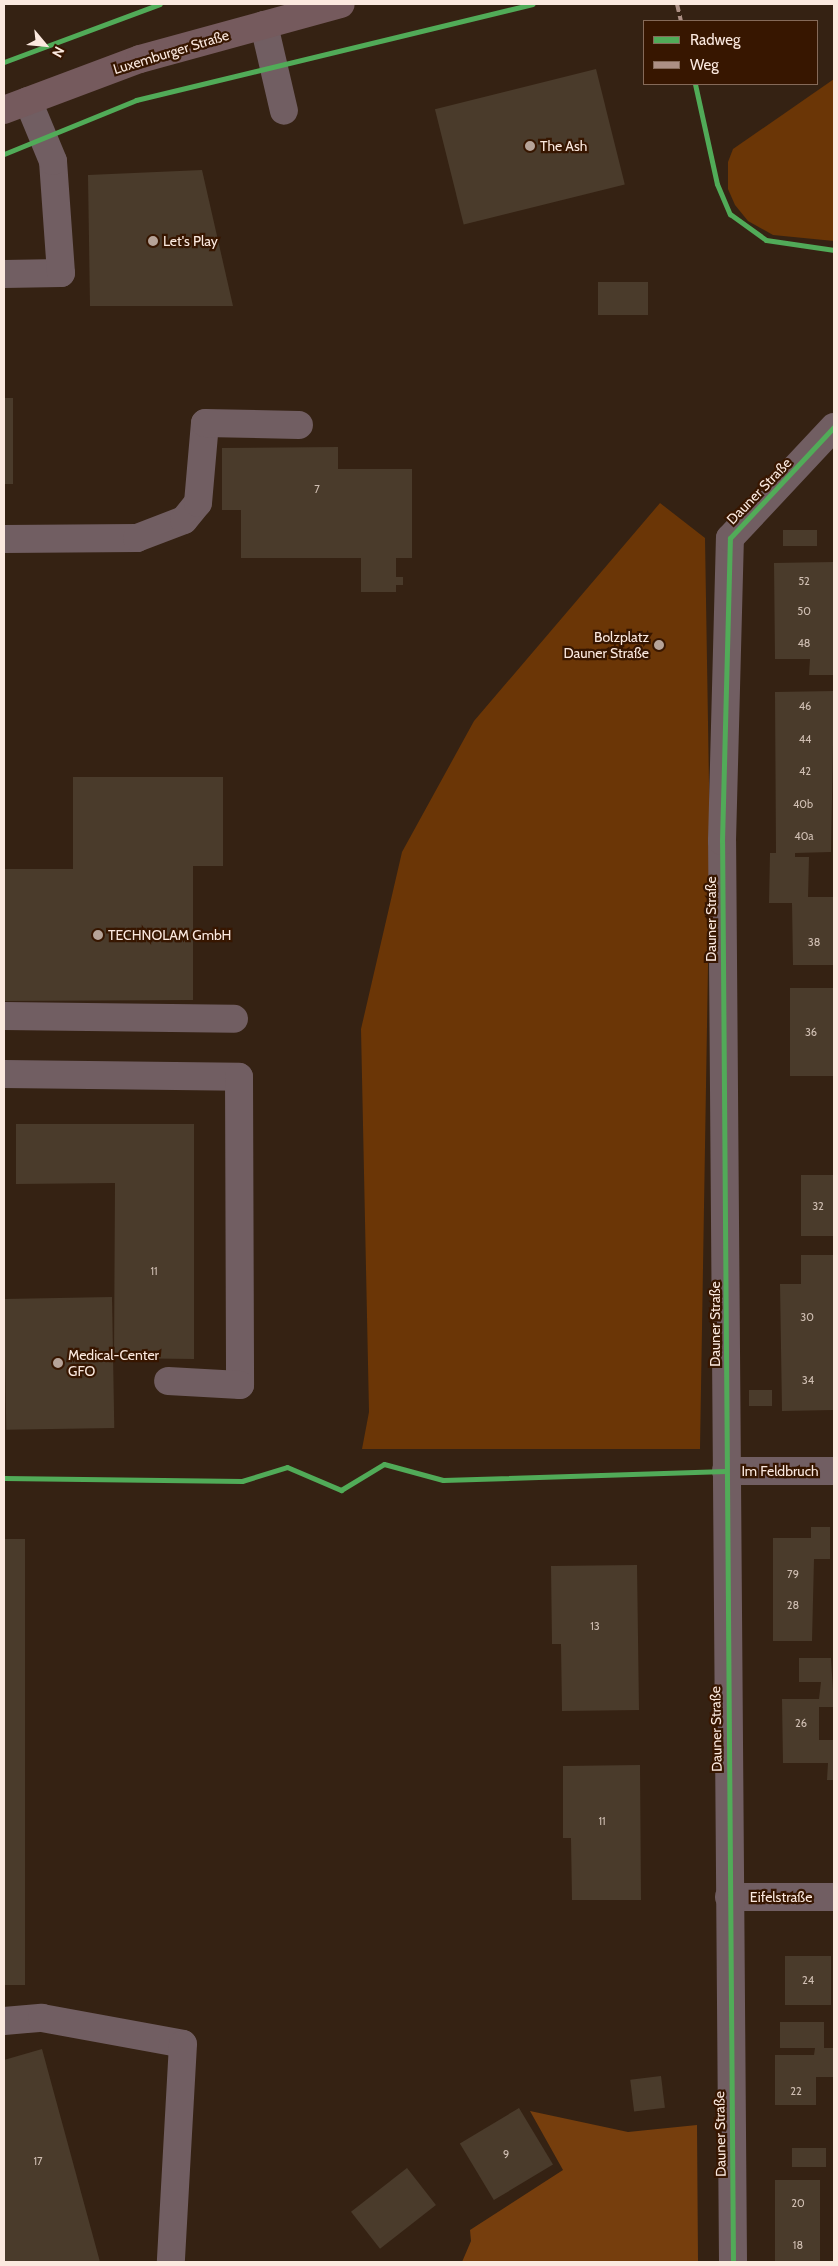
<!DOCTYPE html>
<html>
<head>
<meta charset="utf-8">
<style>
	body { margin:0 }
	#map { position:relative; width:838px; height:2266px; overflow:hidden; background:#352213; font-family:Cabin,sans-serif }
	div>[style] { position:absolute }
	.green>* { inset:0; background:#6b3606 }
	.forest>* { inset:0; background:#763e0d }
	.building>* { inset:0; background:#4a3b2b; transform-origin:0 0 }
	.minor>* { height:28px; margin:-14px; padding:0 14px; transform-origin:14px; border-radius:14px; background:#715e62 }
	.major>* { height:28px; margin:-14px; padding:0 14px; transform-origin:14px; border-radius:14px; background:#755a5d }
	.quiet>* { height:4px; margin-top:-2px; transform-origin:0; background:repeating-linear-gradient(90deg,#ac8f84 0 8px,transparent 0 12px) }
	.cycleway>* { height:5px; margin:-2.5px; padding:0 2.5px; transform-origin:2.5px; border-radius:2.5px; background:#51ab58 }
	.dots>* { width:14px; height:14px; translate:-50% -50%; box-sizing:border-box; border:2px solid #371600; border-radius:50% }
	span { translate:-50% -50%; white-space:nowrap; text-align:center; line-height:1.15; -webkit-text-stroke:4.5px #371600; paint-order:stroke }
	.number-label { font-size:11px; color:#cfbeb2 }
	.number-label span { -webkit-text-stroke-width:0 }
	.street-label { font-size:14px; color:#fbe9df }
	.poi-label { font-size:14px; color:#fbe9df }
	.left { translate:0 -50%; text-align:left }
	.right { translate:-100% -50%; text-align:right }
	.frame { position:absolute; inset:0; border:5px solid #fbe9df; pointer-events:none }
	.legend { position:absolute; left:643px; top:20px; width:175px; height:65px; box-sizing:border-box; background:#371600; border:1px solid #856a59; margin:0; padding:6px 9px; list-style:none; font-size:15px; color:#fbe9df }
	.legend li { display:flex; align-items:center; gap:10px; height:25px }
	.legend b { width:25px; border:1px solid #856a59 }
	.north { position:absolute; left:20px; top:20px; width:50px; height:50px; -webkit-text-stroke:4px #371600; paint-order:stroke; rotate:118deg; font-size:14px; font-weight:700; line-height:20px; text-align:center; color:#fbe9df }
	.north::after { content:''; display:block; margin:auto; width:18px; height:22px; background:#fbe9df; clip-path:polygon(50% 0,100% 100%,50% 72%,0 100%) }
</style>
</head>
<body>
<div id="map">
	<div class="green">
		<div style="clip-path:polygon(834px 79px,834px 241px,773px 235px,748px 221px,735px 205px,728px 189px,728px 162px,733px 149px)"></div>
		<div style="clip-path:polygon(660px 503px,705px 538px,710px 845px,700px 1449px,362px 1449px,369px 1412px,361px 1029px,402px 852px,474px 721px)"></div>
	</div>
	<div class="forest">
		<div style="clip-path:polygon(530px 2111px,628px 2132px,697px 2125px,698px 2262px,462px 2262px,471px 2241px,470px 2230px,563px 2170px)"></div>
	</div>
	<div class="building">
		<div style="left:596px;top:69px;width:119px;height:166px;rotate:76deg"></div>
		<div style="clip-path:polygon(202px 170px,233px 306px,90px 306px,88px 175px)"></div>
		<div style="left:648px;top:282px;width:33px;height:50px;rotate:90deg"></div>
		<div style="left:4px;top:398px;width:9px;height:86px"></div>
		<div style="clip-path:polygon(338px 447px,338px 469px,412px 469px,412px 558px,396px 558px,396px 577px,403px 577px,403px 585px,396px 585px,396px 592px,361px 592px,361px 558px,241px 558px,241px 510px,222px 510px,222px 448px)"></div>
		<div style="left:783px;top:530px;width:34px;height:16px"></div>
		<div style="clip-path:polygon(834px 562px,834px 675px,809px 675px,810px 659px,775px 659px,774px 563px)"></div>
		<div style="clip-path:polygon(834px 691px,831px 852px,795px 853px,795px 857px,809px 857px,808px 897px,834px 897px,834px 965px,793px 965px,792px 903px,769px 903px,770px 853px,776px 853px,775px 692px)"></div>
		<div style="clip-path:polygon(73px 777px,223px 777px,223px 866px,193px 866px,193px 1000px,4px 1001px,4px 869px,73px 869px)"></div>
		<div style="left:790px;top:988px;width:44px;height:88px"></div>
		<div style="clip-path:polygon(16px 1124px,194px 1124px,194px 1359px,114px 1358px,115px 1183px,16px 1184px)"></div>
		<div style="left:801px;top:1175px;width:33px;height:61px"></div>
		<div style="clip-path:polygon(801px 1255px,834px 1255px,834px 1410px,782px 1411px,780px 1284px,801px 1284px)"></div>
		<div style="left:112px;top:1297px;width:131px;height:108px;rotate:89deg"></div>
		<div style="left:749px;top:1390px;width:23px;height:16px"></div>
		<div style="clip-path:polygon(811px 1527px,830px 1527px,830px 1559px,814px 1559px,812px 1641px,773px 1641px,773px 1538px,811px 1538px)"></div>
		<div style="left:4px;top:1539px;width:21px;height:446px"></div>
		<div style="clip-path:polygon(637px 1565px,639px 1710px,562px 1711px,561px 1644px,552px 1644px,551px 1566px)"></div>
		<div style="clip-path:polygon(799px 1658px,831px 1658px,834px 1707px,819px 1707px,819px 1740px,834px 1740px,834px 1780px,827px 1780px,828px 1763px,783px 1763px,782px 1699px,819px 1699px,821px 1682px,799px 1682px)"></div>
		<div style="clip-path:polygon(640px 1765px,641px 1900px,572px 1900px,571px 1838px,563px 1838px,563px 1766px)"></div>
		<div style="left:785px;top:1956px;width:46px;height:49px"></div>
		<div style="clip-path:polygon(780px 2022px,824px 2022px,824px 2048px,834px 2048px,834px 2077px,816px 2077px,816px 2105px,775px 2105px,775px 2055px,814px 2055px,815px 2048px,780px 2048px)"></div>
		<div style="clip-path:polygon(42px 2049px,100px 2262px,4px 2262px,4px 2060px)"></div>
		<div style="left:661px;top:2076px;width:32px;height:31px;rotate:83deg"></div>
		<div style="left:519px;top:2108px;width:66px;height:69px;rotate:59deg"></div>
		<div style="left:792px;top:2148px;width:34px;height:19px"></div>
		<div style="left:407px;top:2168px;width:47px;height:71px;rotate:52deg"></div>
		<div style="left:775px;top:2180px;width:45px;height:82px"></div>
	</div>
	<div class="minor">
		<div style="left:264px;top:25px;width:88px;rotate:76.9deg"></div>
		<div style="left:4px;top:274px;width:57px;rotate:-1deg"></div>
		<div style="left:61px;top:273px;width:112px;rotate:-94.1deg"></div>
		<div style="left:53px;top:161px;width:65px;rotate:-112.6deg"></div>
		<div style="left:4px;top:539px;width:133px;rotate:-0.4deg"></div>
		<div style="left:137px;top:538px;width:50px;rotate:-21deg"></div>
		<div style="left:184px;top:520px;width:22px;rotate:-51deg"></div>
		<div style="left:198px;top:503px;width:80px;rotate:-85deg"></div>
		<div style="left:205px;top:423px;width:94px;rotate:1.2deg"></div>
		<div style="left:4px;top:1016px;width:230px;rotate:0.7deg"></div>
		<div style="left:4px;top:1074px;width:235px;rotate:0.7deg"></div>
		<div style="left:239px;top:1077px;width:308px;rotate:89.8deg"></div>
		<div style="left:240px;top:1385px;width:72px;rotate:-176.8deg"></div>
		<div style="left:726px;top:1471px;width:108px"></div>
		<div style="left:729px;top:1897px;width:105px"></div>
		<div style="left:4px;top:2021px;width:38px;rotate:-5deg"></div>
		<div style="left:42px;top:2018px;width:143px;rotate:10.4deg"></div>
		<div style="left:183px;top:2044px;width:218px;rotate:93.2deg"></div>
		<div style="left:733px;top:2262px;width:1421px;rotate:-90.44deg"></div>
		<div style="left:722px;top:841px;width:303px;rotate:-88.5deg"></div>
		<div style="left:730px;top:538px;width:152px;rotate:-46.9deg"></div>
	</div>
	<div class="major">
		<div style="left:4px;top:110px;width:145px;rotate:-20.6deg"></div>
		<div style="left:140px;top:59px;width:208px;rotate:-15.3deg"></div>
	</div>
	<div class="quiet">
		<div style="left:677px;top:4px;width:17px;rotate:77deg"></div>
	</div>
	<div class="cycleway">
		<div style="left:4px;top:62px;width:166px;rotate:-20.4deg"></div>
		<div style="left:695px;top:84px;width:102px;rotate:77.6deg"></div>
		<div style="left:717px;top:184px;width:33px;rotate:67deg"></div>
		<div style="left:730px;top:214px;width:44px;rotate:35.8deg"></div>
		<div style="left:766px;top:240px;width:69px;rotate:8.4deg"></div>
		<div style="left:4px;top:154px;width:143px;rotate:-22.2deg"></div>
		<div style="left:136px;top:100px;width:408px;rotate:-13.6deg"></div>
		<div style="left:4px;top:1478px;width:238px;rotate:0.7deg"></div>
		<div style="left:242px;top:1481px;width:47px;rotate:-17.3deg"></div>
		<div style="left:287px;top:1467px;width:59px;rotate:23.1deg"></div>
		<div style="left:341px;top:1490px;width:50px;rotate:-31.2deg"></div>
		<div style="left:384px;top:1464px;width:61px;rotate:15.2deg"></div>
		<div style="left:443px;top:1480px;width:283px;rotate:-1.8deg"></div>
		<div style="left:733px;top:2262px;width:1421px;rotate:-90.44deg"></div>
		<div style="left:722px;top:841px;width:303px;rotate:-88.5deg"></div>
		<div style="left:730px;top:538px;width:152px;rotate:-46.9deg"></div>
	</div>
	<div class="dots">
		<div style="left:530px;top:146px;background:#b6a398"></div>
		<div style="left:153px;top:241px;background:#b6a398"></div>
		<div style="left:659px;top:645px;background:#b6a398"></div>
		<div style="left:98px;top:935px;background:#b6a398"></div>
		<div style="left:58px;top:1363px;background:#b6a398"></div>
	</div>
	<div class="number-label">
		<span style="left:317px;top:489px">7</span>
		<span style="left:804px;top:581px">52</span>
		<span style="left:804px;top:611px">50</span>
		<span style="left:804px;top:643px">48</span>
		<span style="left:805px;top:706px">46</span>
		<span style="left:805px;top:739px">44</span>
		<span style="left:805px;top:771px">42</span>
		<span style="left:803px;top:804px">40b</span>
		<span style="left:804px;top:836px">40a</span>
		<span style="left:814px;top:942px">38</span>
		<span style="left:811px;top:1032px">36</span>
		<span style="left:818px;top:1206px">32</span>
		<span style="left:154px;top:1271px">11</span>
		<span style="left:807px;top:1317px">30</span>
		<span style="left:808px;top:1380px">34</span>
		<span style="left:793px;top:1574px">79</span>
		<span style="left:793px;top:1605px">28</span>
		<span style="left:595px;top:1626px">13</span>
		<span style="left:801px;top:1723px">26</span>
		<span style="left:602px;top:1821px">11</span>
		<span style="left:808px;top:1980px">24</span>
		<span style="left:796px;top:2091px">22</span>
		<span style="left:506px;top:2154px">9</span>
		<span style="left:38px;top:2161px">17</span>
		<span style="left:798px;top:2203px">20</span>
		<span style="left:798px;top:2245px">18</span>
	</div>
	<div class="street-label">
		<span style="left:171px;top:52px;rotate:-17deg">Luxemburger Straße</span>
		<span style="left:759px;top:491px;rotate:-46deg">Dauner Straße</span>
		<span style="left:711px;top:919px;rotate:-90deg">Dauner Straße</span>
		<span style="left:715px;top:1324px;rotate:-90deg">Dauner Straße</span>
		<span style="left:780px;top:1471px">Im Feldbruch</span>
		<span style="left:716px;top:1729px;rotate:-91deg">Dauner Straße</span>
		<span style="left:781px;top:1897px">Eifelstraße</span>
		<span style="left:720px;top:2134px;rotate:-91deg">Dauner Straße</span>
	</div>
	<div class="poi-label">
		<span class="left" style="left:540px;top:146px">The Ash</span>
		<span class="left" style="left:163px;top:241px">Let's Play</span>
		<span class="right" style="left:649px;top:645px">Bolzplatz<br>Dauner Straße</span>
		<span class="left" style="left:108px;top:935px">TECHNOLAM GmbH</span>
		<span class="left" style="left:68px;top:1363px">Medical-Center<br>GFO</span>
	</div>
	<div class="frame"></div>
	<ul class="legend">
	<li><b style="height:6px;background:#51ab58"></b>Radweg</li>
	<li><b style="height:6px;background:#ac8f84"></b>Weg</li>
	</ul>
	<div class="north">N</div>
</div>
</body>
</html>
